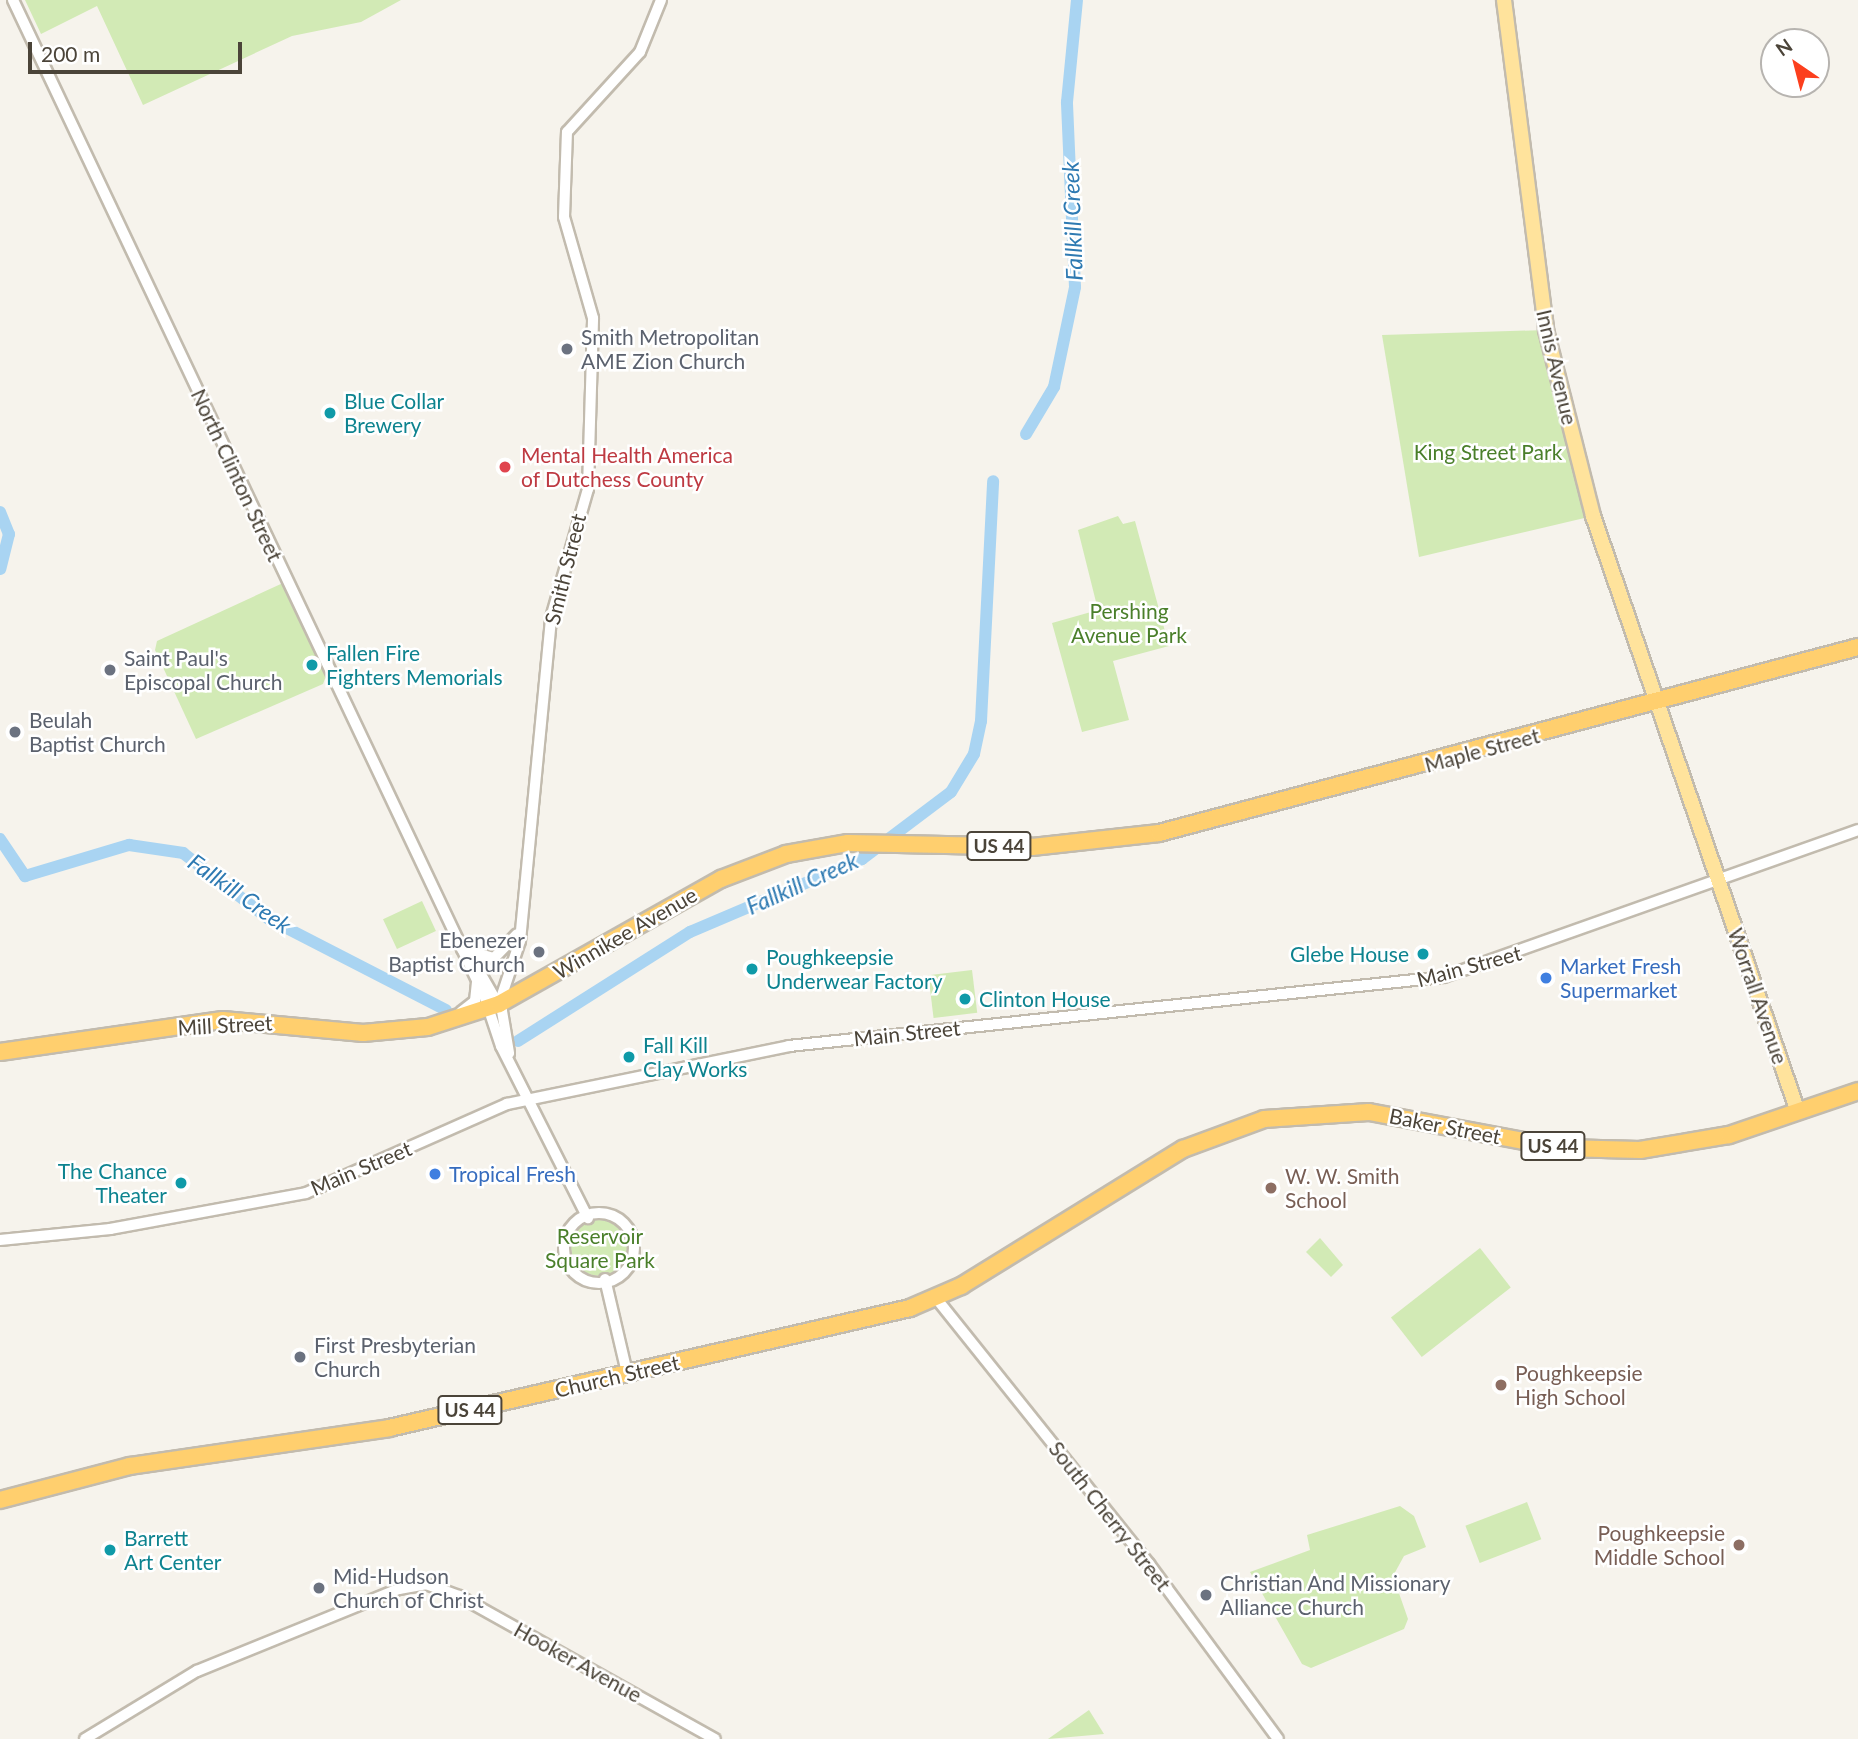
<!DOCTYPE html>
<html>
<head>
<meta charset="utf-8">
<style>
	body { margin:0 }
	#map { position:relative; width:1858px; height:1739px; overflow:hidden; background:#f6f3ec; font-family:Lato,sans-serif }
	div>[style] { position:absolute }
	.green>* { inset:0; background:#d2eab5; transform-origin:0 0 }
	.round { border-radius:50% }
	.river>* { height:12px; margin:-6px; padding:0 6px; transform-origin:6px; border-radius:6px; background:#a9d4f2 }
	.roads { filter:drop-shadow(2px 0 #c2bbae) drop-shadow(-2px 0 #c2bbae) drop-shadow(0 2px #c2bbae) drop-shadow(0 -2px #c2bbae) }
	.minor>* { height:10px; margin:-5px; padding:0 5px; transform-origin:5px; border-radius:5px; background:#fff }
	.minor>.ring { margin:-5px; padding:0; box-sizing:content-box; background:none; border:10px solid #fff; border-radius:50% }
	.major>* { height:14px; margin:-7px; padding:0 7px; transform-origin:7px; border-radius:7px; background:#ffe39c }
	.highway>* { height:16px; margin:-8px; padding:0 8px; transform-origin:8px; border-radius:8px; background:#ffcf6e }
	.dots>* { width:19px; height:19px; translate:-50% -50%; box-sizing:border-box; border:4px solid #fff; border-radius:50% }
	span { translate:-50% -50%; white-space:nowrap; text-align:center; line-height:1.15; -webkit-text-stroke:5px #fff; paint-order:stroke }
	.shield-label span { padding:2px 5px; background:#fff; border:2px solid; border-radius:5px; -webkit-text-stroke-width:0 }
	.shield-label { font-size:19px; color:#4b4439; font-weight:700 }
	.worship-label { font-size:21px; color:#5b616d }
	.left { translate:0 -50%; text-align:left }
	.right { translate:-100% -50%; text-align:right }
	.street-label { font-size:21px; color:#4b4439 }
	.culture-label { font-size:21px; color:#0d838f }
	.park-label { font-size:21px; color:#4a7f2a }
	.health-label { font-size:21px; color:#be3a42 }
	.shop-label { font-size:21px; color:#366cbe }
	.education-label { font-size:21px; color:#785e54 }
	.water-label { font-size:23px; color:#2e7ab2; font-style:italic }
	.north { position:absolute; left:1760px; top:28px; width:70px; height:70px; box-sizing:border-box; background:#fff; border:2px solid #b7b4b0; border-radius:50%; rotate:325deg; font-size:19px; font-weight:700; line-height:28px; text-align:center; color:#4b4439 }
	.north::after { content:''; display:block; margin:auto; width:24px; height:32px; background:#fc3f1d; clip-path:polygon(50% 0,100% 100%,50% 72%,0 100%) }
	.scale { position:absolute; left:28px; top:42px; width:214px; height:32px; box-sizing:border-box; border:4px solid #4b4439; border-top:0; padding-left:9px; font-size:21px; line-height:24px; white-space:nowrap; color:#4b4439; -webkit-text-stroke:5px #fff; paint-order:stroke }
</style>
</head>
<body>
<div id="map">
	<div class="green">
		<div style="clip-path:polygon(25px 0,401px 0,361px 22px,292px 36px,143px 105px,97px 6px,41px 34px)"></div>
		<div style="clip-path:polygon(1546px 330px,1593px 516px,1419px 557px,1382px 335px)"></div>
		<div style="clip-path:polygon(1118px 516px,1123px 524px,1135px 521px,1169px 646px,1113px 661px,1129px 720px,1082px 732px,1052px 623px,1098px 610px,1078px 530px)"></div>
		<div style="clip-path:polygon(283px 583px,326px 676px,323px 684px,196px 739px,155px 650px,157px 641px)"></div>
		<div style="left:422px;top:901px;width:33px;height:43px;rotate:65deg"></div>
		<div style="left:972px;top:970px;width:43px;height:44px;rotate:83deg"></div>
		<div class="round" style="left:571px;top:1220px;width:56px;height:56px"></div>
		<div style="clip-path:polygon(1320px 1238px,1343px 1265px,1331px 1277px,1306px 1252px)"></div>
		<div style="left:1480px;top:1248px;width:50px;height:113px;rotate:52deg"></div>
		<div style="left:1527px;top:1502px;width:40px;height:66px;rotate:69deg"></div>
		<div style="clip-path:polygon(1400px 1506px,1414px 1516px,1426px 1547px,1404px 1556px,1393px 1576px,1408px 1619px,1404px 1629px,1311px 1668px,1302px 1664px,1250px 1572px,1310px 1550px,1307px 1535px)"></div>
		<div style="clip-path:polygon(1089px 1710px,1104px 1734px,1048px 1739px)"></div>
	</div>
	<div class="river">
		<div style="left:1026px;top:434px;width:55px;rotate:-59.2deg"></div>
		<div style="left:1054px;top:387px;width:102px;rotate:-78.1deg"></div>
		<div style="left:1075px;top:287px;width:185px;rotate:-92.5deg"></div>
		<div style="left:1067px;top:102px;width:102px;rotate:-84.4deg"></div>
		<div style="left:0;top:512px;width:24px;rotate:68deg"></div>
		<div style="left:9px;top:534px;width:36px;rotate:104deg"></div>
		<div style="left:0;top:839px;width:45px;rotate:56deg"></div>
		<div style="left:25px;top:876px;width:109px;rotate:-16.6deg"></div>
		<div style="left:129px;top:845px;width:55px;rotate:8.4deg"></div>
		<div style="left:183px;top:853px;width:108px;rotate:37.5deg"></div>
		<div style="left:269px;top:919px;width:199px;rotate:27.2deg"></div>
		<div style="left:518px;top:1041px;width:204px;rotate:-32.4deg"></div>
		<div style="left:690px;top:932px;width:187px;rotate:-23deg"></div>
		<div style="left:862px;top:859px;width:111px;rotate:-37deg"></div>
		<div style="left:951px;top:792px;width:44px;rotate:-58.8deg"></div>
		<div style="left:974px;top:754px;width:34px;rotate:-78deg"></div>
		<div style="left:981px;top:721px;width:240px;rotate:-87.1deg"></div>
	</div>
	<div class="roads">
		<div class="minor">
			<div style="left:13px;top:0;width:1101px;rotate:64.67deg"></div>
			<div style="left:484px;top:995px;width:54px;rotate:71.6deg"></div>
			<div style="left:501px;top:1046px;width:193px;rotate:63.2deg"></div>
			<div style="left:462px;top:949px;width:33px;rotate:16deg"></div>
			<div style="left:494px;top:958px;width:33px;rotate:-46deg"></div>
			<div style="left:475px;top:964px;width:54px;rotate:60.1deg"></div>
			<div style="left:502px;top:1011px;width:43px;rotate:80.5deg"></div>
			<div style="left:499px;top:1004px;width:66px;rotate:-71.6deg"></div>
			<div style="left:520px;top:941px;width:324px;rotate:-84.5deg"></div>
			<div style="left:551px;top:618px;width:134px;rotate:-74deg"></div>
			<div style="left:588px;top:489px;width:171px;rotate:-88.3deg"></div>
			<div style="left:593px;top:318px;width:105px;rotate:-106deg"></div>
			<div style="left:564px;top:217px;width:85px;rotate:-88deg"></div>
			<div style="left:567px;top:132px;width:108px;rotate:-47.6deg"></div>
			<div style="left:640px;top:52px;width:56px;rotate:-68deg"></div>
			<div style="left:461px;top:1012px;width:18px;rotate:-38deg"></div>
			<div style="left:475px;top:1001px;width:18px;rotate:-84deg"></div>
			<div class="ring" style="left:564px;top:1213px;width:60px;height:60px"></div>
			<div style="left:0;top:1240px;width:111px;rotate:-5.7deg"></div>
			<div style="left:110px;top:1229px;width:199px;rotate:-10.4deg"></div>
			<div style="left:306px;top:1193px;width:220px;rotate:-23.9deg"></div>
			<div style="left:507px;top:1104px;width:288px;rotate:-11.6deg"></div>
			<div style="left:789px;top:1046px;width:658px;rotate:-6.02deg"></div>
			<div style="left:1443px;top:977px;width:440px;rotate:-19.5deg"></div>
			<div style="left:605px;top:1279px;width:97px;rotate:76.8deg"></div>
			<div style="left:936px;top:1298px;width:341px;rotate:51.3deg"></div>
			<div style="left:1149px;top:1564px;width:217px;rotate:53.6deg"></div>
			<div style="left:85px;top:1739px;width:131px;rotate:-31.3deg"></div>
			<div style="left:197px;top:1671px;width:218px;rotate:-22.1deg"></div>
			<div style="left:399px;top:1589px;width:27px;rotate:-10deg"></div>
			<div style="left:426px;top:1584px;width:35px;rotate:20deg"></div>
			<div style="left:459px;top:1596px;width:293px;rotate:29.2deg"></div>
		</div>
		<div class="major">
			<div style="left:1504px;top:0;width:333px;rotate:82.7deg"></div>
			<div style="left:1546px;top:330px;width:192px;rotate:75.8deg"></div>
			<div style="left:1593px;top:516px;width:630px;rotate:71.02deg"></div>
		</div>
		<div class="highway">
			<div style="left:0;top:1052px;width:225px;rotate:-8.2deg"></div>
			<div style="left:223px;top:1020px;width:141px;rotate:5.3deg"></div>
			<div style="left:363px;top:1033px;width:65px;rotate:-5.3deg"></div>
			<div style="left:428px;top:1027px;width:75px;rotate:-17.9deg"></div>
			<div style="left:499px;top:1004px;width:255px;rotate:-29.4deg"></div>
			<div style="left:721px;top:879px;width:70px;rotate:-21deg"></div>
			<div style="left:786px;top:854px;width:63px;rotate:-10.1deg"></div>
			<div style="left:848px;top:843px;width:184px;rotate:1.2deg"></div>
			<div style="left:1032px;top:847px;width:128px;rotate:-6.3deg"></div>
			<div style="left:1159px;top:833px;width:723px;rotate:-14.9deg"></div>
			<div style="left:0;top:1500px;width:134px;rotate:-14.7deg"></div>
			<div style="left:130px;top:1466px;width:262px;rotate:-8.3deg"></div>
			<div style="left:389px;top:1428px;width:535px;rotate:-12.97deg"></div>
			<div style="left:910px;top:1308px;width:56px;rotate:-23.3deg"></div>
			<div style="left:961px;top:1286px;width:261px;rotate:-31.7deg"></div>
			<div style="left:1183px;top:1149px;width:86px;rotate:-20.3deg"></div>
			<div style="left:1264px;top:1119px;width:105px;rotate:-3.8deg"></div>
			<div style="left:1369px;top:1112px;width:196px;rotate:10.6deg"></div>
			<div style="left:1562px;top:1148px;width:78px;rotate:1.5deg"></div>
			<div style="left:1640px;top:1150px;width:90px;rotate:-9.6deg"></div>
			<div style="left:1729px;top:1135px;width:136px;rotate:-18.8deg"></div>
		</div>
	</div>
	<div class="dots">
		<div style="left:567px;top:349px;background:#6b7280"></div>
		<div style="left:330px;top:413px;background:#0f9aa8"></div>
		<div style="left:505px;top:467px;background:#e0444e"></div>
		<div style="left:312px;top:665px;background:#0f9aa8"></div>
		<div style="left:110px;top:670px;background:#6b7280"></div>
		<div style="left:15px;top:732px;background:#6b7280"></div>
		<div style="left:539px;top:952px;background:#6b7280"></div>
		<div style="left:1423px;top:954px;background:#0f9aa8"></div>
		<div style="left:752px;top:969px;background:#0f9aa8"></div>
		<div style="left:1546px;top:978px;background:#3f7fe0"></div>
		<div style="left:965px;top:999px;background:#0f9aa8"></div>
		<div style="left:629px;top:1057px;background:#0f9aa8"></div>
		<div style="left:435px;top:1174px;background:#3f7fe0"></div>
		<div style="left:181px;top:1183px;background:#0f9aa8"></div>
		<div style="left:1271px;top:1188px;background:#8d6e63"></div>
		<div style="left:300px;top:1357px;background:#6b7280"></div>
		<div style="left:1501px;top:1385px;background:#8d6e63"></div>
		<div style="left:1739px;top:1545px;background:#8d6e63"></div>
		<div style="left:110px;top:1550px;background:#0f9aa8"></div>
		<div style="left:319px;top:1588px;background:#6b7280"></div>
		<div style="left:1206px;top:1595px;background:#6b7280"></div>
	</div>
	<div class="shield-label">
		<span style="left:999px;top:846px">US 44</span>
		<span style="left:1553px;top:1146px">US 44</span>
		<span style="left:470px;top:1410px">US 44</span>
	</div>
	<div class="worship-label">
		<span class="left" style="left:581px;top:349px">Smith Metropolitan<br>AME Zion Church</span>
		<span class="left" style="left:124px;top:670px">Saint Paul's<br>Episcopal Church</span>
		<span class="left" style="left:29px;top:732px">Beulah<br>Baptist Church</span>
		<span class="right" style="left:525px;top:952px">Ebenezer<br>Baptist Church</span>
		<span class="left" style="left:314px;top:1357px">First Presbyterian<br>Church</span>
		<span class="left" style="left:333px;top:1588px">Mid-Hudson<br>Church of Christ</span>
		<span class="left" style="left:1220px;top:1595px">Christian And Missionary<br>Alliance Church</span>
	</div>
	<div class="street-label">
		<span style="left:1557px;top:367px;rotate:77deg">Innis Avenue</span>
		<span style="left:237px;top:475px;rotate:65deg">North Clinton Street</span>
		<span style="left:565px;top:569px;rotate:-76deg">Smith Street</span>
		<span style="left:1482px;top:750px;rotate:-15deg">Maple Street</span>
		<span style="left:625px;top:933px;rotate:-30deg">Winnikee Avenue</span>
		<span style="left:1469px;top:966px;rotate:-15deg">Main Street</span>
		<span style="left:1758px;top:996px;rotate:71deg">Worrall Avenue</span>
		<span style="left:225px;top:1025px;rotate:-3deg">Mill Street</span>
		<span style="left:907px;top:1033px;rotate:-6deg">Main Street</span>
		<span style="left:1445px;top:1126px;rotate:11deg">Baker Street</span>
		<span style="left:361px;top:1168px;rotate:-23deg">Main Street</span>
		<span style="left:617px;top:1376px;rotate:-13deg">Church Street</span>
		<span style="left:1110px;top:1516px;rotate:52deg">South Cherry Street</span>
		<span style="left:578px;top:1662px;rotate:29deg">Hooker Avenue</span>
	</div>
	<div class="culture-label">
		<span class="left" style="left:344px;top:413px">Blue Collar<br>Brewery</span>
		<span class="left" style="left:326px;top:665px">Fallen Fire<br>Fighters Memorials</span>
		<span class="right" style="left:1409px;top:954px">Glebe House</span>
		<span class="left" style="left:766px;top:969px">Poughkeepsie<br>Underwear Factory</span>
		<span class="left" style="left:979px;top:999px">Clinton House</span>
		<span class="left" style="left:643px;top:1057px">Fall Kill<br>Clay Works</span>
		<span class="right" style="left:167px;top:1183px">The Chance<br>Theater</span>
		<span class="left" style="left:124px;top:1550px">Barrett<br>Art Center</span>
	</div>
	<div class="park-label">
		<span style="left:1488px;top:452px">King Street Park</span>
		<span style="left:1129px;top:623px">Pershing<br>Avenue Park</span>
		<span style="left:600px;top:1248px">Reservoir<br>Square Park</span>
	</div>
	<div class="health-label">
		<span class="left" style="left:521px;top:467px">Mental Health America<br>of Dutchess County</span>
	</div>
	<div class="shop-label">
		<span class="left" style="left:1560px;top:978px">Market Fresh<br>Supermarket</span>
		<span class="left" style="left:449px;top:1174px">Tropical Fresh</span>
	</div>
	<div class="education-label">
		<span class="left" style="left:1285px;top:1188px">W. W. Smith<br>School</span>
		<span class="left" style="left:1515px;top:1385px">Poughkeepsie<br>High School</span>
		<span class="right" style="left:1725px;top:1545px">Poughkeepsie<br>Middle School</span>
	</div>
	<div class="water-label">
		<span style="left:1072px;top:221px;rotate:-92deg">Fallkill Creek</span>
		<span style="left:802px;top:883px;rotate:-24deg">Fallkill Creek</span>
		<span style="left:240px;top:893px;rotate:35deg">Fallkill Creek</span>
	</div>
	<div class="north">N</div>
	<div class="scale">200 m</div>
</div>
</body>
</html>
